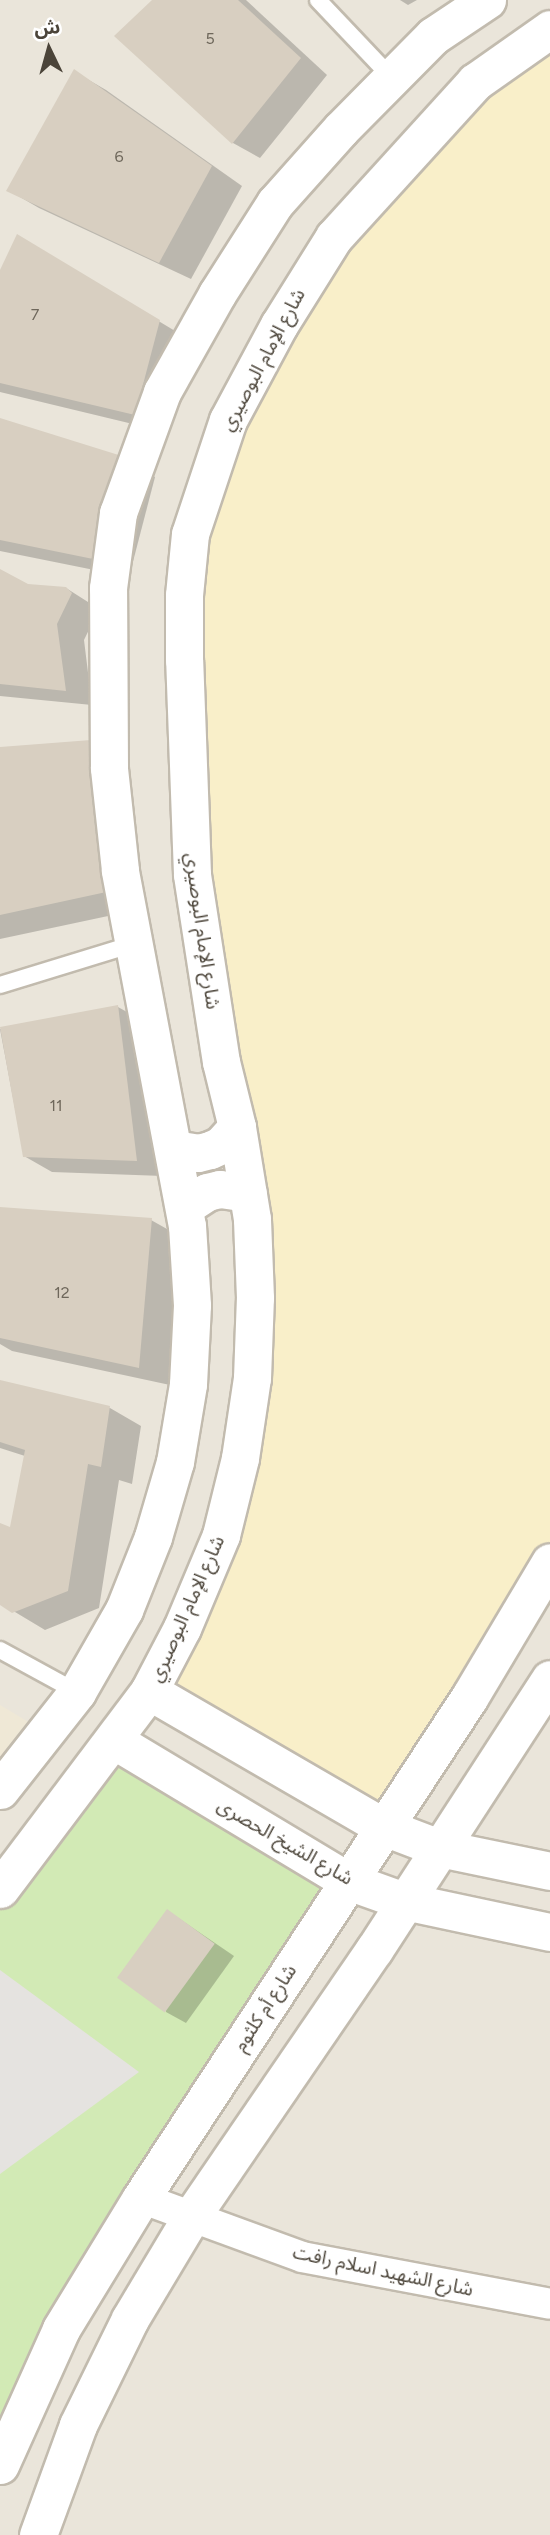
<!DOCTYPE html>
<html>
<head>
<meta charset="utf-8">
<style>
	body { margin:0 }
	#map { position:relative; width:550px; height:2535px; overflow:hidden; background:#f6f3ec; font-family:Figtree,"Noto Sans Arabic",sans-serif }
	div>[style] { position:absolute }
	.residential>* { inset:0; background:#eae5da; transform-origin:0 0 }
	.education>* { inset:0; background:#efe8d6 }
	.green>* { inset:0; background:#d2eab5 }
	.sand>* { inset:0; background:#f9efc9 }
	.parking>* { inset:0; background:#e5e3e0 }
	.shadow>* { inset:0; background:#0003 }
	.building>* { inset:0; background:#d8cfc1; transform-origin:0 0 }
	.roads { filter:drop-shadow(2px 0 #c2bbae) drop-shadow(-2px 0 #c2bbae) drop-shadow(0 2px #c2bbae) drop-shadow(0 -2px #c2bbae) }
	.service>* { height:16px; margin:-8px; padding:0 8px; transform-origin:8px; border-radius:8px; background:#fff }
	.minor>* { height:30px; margin:-15px; padding:0 15px; transform-origin:15px; border-radius:15px; background:#fff }
	.tertiary>* { height:37px; margin:-18.5px; padding:0 18.5px; transform-origin:18.5px; border-radius:18.5px; background:#fff }
	span { translate:-50% -50%; white-space:nowrap; text-align:center; line-height:1.15; -webkit-text-stroke:5px #fff; paint-order:stroke }
	.number-label { font-size:16px; color:#6e675b }
	.number-label span { -webkit-text-stroke-width:0 }
	.street-label { font-size:19px; color:#4b4439 }
	.north { position:absolute; left:14px; top:14px; width:70px; height:70px; -webkit-text-stroke:5px #fff; paint-order:stroke; rotate:355deg; font-size:19px; font-weight:700; line-height:28px; text-align:center; color:#4b4439 }
	.north::after { content:''; display:block; margin:auto; width:24px; height:32px; background:#4b4439; clip-path:polygon(50% 0,100% 100%,50% 72%,0 100%) }
</style>
</head>
<body>
<div id="map">
	<div class="residential">
		<div style="left:0;top:0;width:550px;height:2535px"></div>
	</div>
	<div class="education">
		<div style="clip-path:polygon(0 1705px,37px 1727px,0 1776px)"></div>
	</div>
	<div class="green">
		<div style="clip-path:polygon(115px 1741px,348px 1881px,0 2465px,0 1889px)"></div>
	</div>
	<div class="sand">
		<div style="clip-path:polygon(550px 29px,550px 1562px,384px 1827px,149px 1691px,182px 1628px,252px 1378px,221px 1062px,190px 534px,334px 237px)"></div>
	</div>
	<div class="parking">
		<div style="clip-path:polygon(0 1970px,139px 2072px,0 2174px)"></div>
	</div>
	<div class="shadow">
		<div style="clip-path:polygon(155px 0,246px 0,327px 75px,260px 158px,233px 143px,116px 36px)"></div>
		<div style="clip-path:polygon(400px 0,417px 0,408px 5px)"></div>
		<div style="clip-path:polygon(75px 72px,106px 90px,242px 186px,191px 279px,39px 208px,8px 190px)"></div>
		<div style="clip-path:polygon(49px 255px,190px 340px,166px 432px,0 392px,0 274px)"></div>
		<div style="clip-path:polygon(0 420px,124px 459px,155px 477px,129px 577px,0 551px)"></div>
		<div style="clip-path:polygon(0 571px,28px 586px,66px 588px,99px 609px,84px 640px,92px 705px,0 696px)"></div>
		<div style="clip-path:polygon(0 749px,141px 909px,0 939px)"></div>
		<div style="clip-path:polygon(118px 1007px,145px 1022px,163px 1176px,52px 1172px,24px 1156px,0 1029px)"></div>
		<div style="clip-path:polygon(0 1208px,151px 1220px,183px 1238px,170px 1385px,12px 1351px,0 1344px)"></div>
		<div style="clip-path:polygon(0 1382px,110px 1408px,141px 1426px,132px 1484px,119px 1480px,99px 1608px,45px 1630px,0 1603px,0 1525px,11px 1530px,25px 1456px,0 1448px)"></div>
		<div style="clip-path:polygon(168px 1911px,234px 1956px,186px 2023px,166px 2012px)"></div>
	</div>
	<div class="building">
		<div style="clip-path:polygon(152px 0,238px 0,301px 58px,232px 144px,114px 36px)"></div>
		<div style="clip-path:polygon(74px 69px,212px 166px,159px 263px,6px 191px)"></div>
		<div style="clip-path:polygon(17px 234px,160px 320px,135px 415px,0 383px,0 270px)"></div>
		<div style="clip-path:polygon(0 418px,125px 457px,98px 560px,0 540px)"></div>
		<div style="clip-path:polygon(0 569px,28px 584px,66px 587px,72px 593px,57px 624px,66px 691px,0 684px)"></div>
		<div style="clip-path:polygon(91px 740px,111px 891px,0 915px,0 747px)"></div>
		<div style="clip-path:polygon(118px 1005px,137px 1161px,23px 1157px,0 1027px)"></div>
		<div style="clip-path:polygon(0 1207px,152px 1218px,139px 1368px,0 1338px)"></div>
		<div style="clip-path:polygon(0 1380px,110px 1406px,101px 1467px,88px 1464px,68px 1591px,12px 1613px,0 1605px,0 1523px,10px 1527px,25px 1450px,0 1442px)"></div>
		<div style="left:167px;top:1909px;width:59px;height:85px;rotate:36deg"></div>
	</div>
	<div class="roads">
		<div class="service">
			<div style="left:318px;top:0;width:108px;rotate:46.5deg"></div>
			<div style="left:0;top:985px;width:139px;rotate:-17.1deg"></div>
			<div style="left:0;top:1650px;width:88px;rotate:28.6deg"></div>
		</div>
		<div class="minor">
			<div style="left:141px;top:2198px;width:171px;rotate:20.1deg"></div>
			<div style="left:302px;top:2257px;width:252px;rotate:10.7deg"></div>
		</div>
		<div class="tertiary">
			<div style="left:174px;top:1149px;width:24px;rotate:9deg"></div>
			<div style="left:198px;top:1153px;width:12px;rotate:-14deg"></div>
			<div style="left:210px;top:1150px;width:12px;rotate:-24deg"></div>
			<div style="left:221px;top:1145px;width:24px;rotate:-48deg"></div>
			<div style="left:184px;top:1207px;width:27px;rotate:-33deg"></div>
			<div style="left:207px;top:1192px;width:13px;rotate:-13deg"></div>
			<div style="left:220px;top:1189px;width:28px;rotate:8deg"></div>
			<div style="left:149px;top:1691px;width:272px;rotate:30.1deg"></div>
			<div style="left:384px;top:1827px;width:59px;rotate:20.9deg"></div>
			<div style="left:439px;top:1848px;width:113px;rotate:11.7deg"></div>
			<div style="left:115px;top:1741px;width:272px;rotate:31deg"></div>
			<div style="left:348px;top:1881px;width:59px;rotate:19.7deg"></div>
			<div style="left:404px;top:1901px;width:149px;rotate:12deg"></div>
			<div style="left:0;top:1790px;width:125px;rotate:-51.8deg"></div>
			<div style="left:77px;top:1692px;width:95px;rotate:-60.2deg"></div>
			<div style="left:124px;top:1610px;width:79px;rotate:-68.3deg"></div>
			<div style="left:153px;top:1537px;width:78px;rotate:-73.7deg"></div>
			<div style="left:175px;top:1462px;width:79px;rotate:-80.5deg"></div>
			<div style="left:188px;top:1384px;width:79px;rotate:-87.1deg"></div>
			<div style="left:192px;top:1305px;width:79px;rotate:-93.6deg"></div>
			<div style="left:187px;top:1226px;width:362px;rotate:-100.7deg"></div>
			<div style="left:120px;top:870px;width:103px;rotate:-96.2deg"></div>
			<div style="left:109px;top:768px;width:180px;rotate:-90.3deg"></div>
			<div style="left:108px;top:588px;width:76px;rotate:-82.4deg"></div>
			<div style="left:118px;top:513px;width:129px;rotate:-70deg"></div>
			<div style="left:162px;top:392px;width:112px;rotate:-60.7deg"></div>
			<div style="left:217px;top:294px;width:108px;rotate:-57.5deg"></div>
			<div style="left:275px;top:203px;width:99px;rotate:-48.3deg"></div>
			<div style="left:341px;top:129px;width:131px;rotate:-45.3deg"></div>
			<div style="left:433px;top:36px;width:65px;rotate:-33.7deg"></div>
			<div style="left:0;top:1889px;width:248px;rotate:-53deg"></div>
			<div style="left:149px;top:1691px;width:71px;rotate:-62.4deg"></div>
			<div style="left:182px;top:1628px;width:101px;rotate:-67.2deg"></div>
			<div style="left:221px;top:1535px;width:79px;rotate:-76.1deg"></div>
			<div style="left:240px;top:1458px;width:81px;rotate:-81.5deg"></div>
			<div style="left:252px;top:1378px;width:80px;rotate:-87.9deg"></div>
			<div style="left:255px;top:1298px;width:79px;rotate:-92.2deg"></div>
			<div style="left:252px;top:1219px;width:93px;rotate:-99.3deg"></div>
			<div style="left:237px;top:1127px;width:67px;rotate:-103.8deg"></div>
			<div style="left:221px;top:1062px;width:190px;rotate:-98.8deg"></div>
			<div style="left:192px;top:874px;width:214px;rotate:-92.1deg"></div>
			<div style="left:184px;top:660px;width:65px;rotate:-90deg"></div>
			<div style="left:184px;top:595px;width:61px;rotate:-84.4deg"></div>
			<div style="left:190px;top:534px;width:120px;rotate:-71.6deg"></div>
			<div style="left:228px;top:420px;width:108px;rotate:-61.8deg"></div>
			<div style="left:279px;top:325px;width:104px;rotate:-58deg"></div>
			<div style="left:334px;top:237px;width:210px;rotate:-47.7deg"></div>
			<div style="left:475px;top:82px;width:92px;rotate:-35.2deg"></div>
			<div style="left:0;top:2465px;width:149px;rotate:-65.8deg"></div>
			<div style="left:61px;top:2329px;width:153px;rotate:-58.6deg"></div>
			<div style="left:141px;top:2198px;width:598px;rotate:-56.74deg"></div>
			<div style="left:469px;top:1698px;width:158px;rotate:-59.2deg"></div>
			<div style="left:38px;top:2535px;width:117px;rotate:-70deg"></div>
			<div style="left:78px;top:2425px;width:118px;rotate:-63.9deg"></div>
			<div style="left:130px;top:2319px;width:119px;rotate:-59.1deg"></div>
			<div style="left:191px;top:2217px;width:324px;rotate:-55.6deg"></div>
			<div style="left:374px;top:1950px;width:323px;rotate:-57deg"></div>
		</div>
	</div>
	<div class="number-label">
		<span style="left:210px;top:39px">5</span>
		<span style="left:119px;top:157px">6</span>
		<span style="left:35px;top:315px">7</span>
		<span style="left:56px;top:1106px">11</span>
		<span style="left:62px;top:1293px">12</span>
	</div>
	<div class="street-label">
		<span style="left:263px;top:360px;rotate:-62deg">شارع الإمام البوصيري</span>
		<span style="left:202px;top:931px;rotate:82deg">شارع الإمام البوصيري</span>
		<span style="left:187px;top:1609px;rotate:-66deg">شارع الإمام البوصيري</span>
		<span style="left:285px;top:1842px;rotate:30deg">شارع الشيخ الحصرى</span>
		<span style="left:265px;top:2008px;rotate:-57deg">شارع أم كلثوم</span>
		<span style="left:383px;top:2271px;rotate:12deg">شارع الشهيد اسلام رافت</span>
	</div>
	<div class="north">ش</div>
</div>
</body>
</html>
